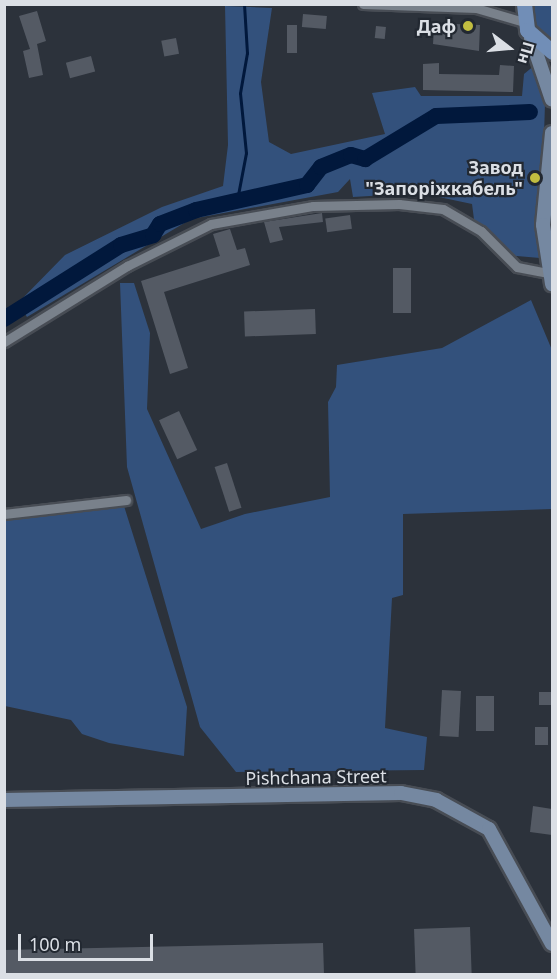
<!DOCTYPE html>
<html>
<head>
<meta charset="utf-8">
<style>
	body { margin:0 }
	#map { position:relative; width:557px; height:979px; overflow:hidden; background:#2c323b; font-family:"Noto Sans",sans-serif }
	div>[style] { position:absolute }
	.green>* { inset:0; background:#33517c }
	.stream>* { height:3px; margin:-1.5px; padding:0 1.5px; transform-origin:1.5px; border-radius:1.5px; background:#01183c }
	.river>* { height:16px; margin:-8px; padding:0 8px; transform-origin:8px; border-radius:8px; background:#01183c }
	.building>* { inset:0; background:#545a64; transform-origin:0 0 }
	.roads { filter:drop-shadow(2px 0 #484d55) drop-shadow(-2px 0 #484d55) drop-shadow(0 2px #484d55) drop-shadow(0 -2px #484d55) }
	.street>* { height:9px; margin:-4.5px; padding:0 4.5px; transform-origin:4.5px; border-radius:4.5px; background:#79818b }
	.secondary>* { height:14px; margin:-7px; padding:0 7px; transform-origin:7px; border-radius:7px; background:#7588a1 }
	.primary>* { height:15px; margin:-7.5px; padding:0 7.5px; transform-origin:7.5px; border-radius:7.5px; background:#718eb7 }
	.dots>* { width:16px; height:16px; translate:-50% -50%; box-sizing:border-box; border:3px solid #222831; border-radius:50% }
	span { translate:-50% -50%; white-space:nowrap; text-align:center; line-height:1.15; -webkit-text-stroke:4.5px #222831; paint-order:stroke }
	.poi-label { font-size:18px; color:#dbdfe5; font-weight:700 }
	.right { translate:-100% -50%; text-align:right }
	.street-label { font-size:18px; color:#dbdfe5 }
	.frame { position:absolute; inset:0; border:6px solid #dbdfe5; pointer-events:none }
	.north { position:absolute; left:479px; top:18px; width:60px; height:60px; -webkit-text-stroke:4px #222831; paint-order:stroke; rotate:106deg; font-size:16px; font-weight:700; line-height:24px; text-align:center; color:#dbdfe5 }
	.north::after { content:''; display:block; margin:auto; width:21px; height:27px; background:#dbdfe5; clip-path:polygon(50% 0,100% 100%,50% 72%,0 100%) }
	.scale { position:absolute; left:18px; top:934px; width:135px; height:27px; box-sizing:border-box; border:3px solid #dbdfe5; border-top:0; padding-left:8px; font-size:18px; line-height:21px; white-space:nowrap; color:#dbdfe5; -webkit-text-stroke:4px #222831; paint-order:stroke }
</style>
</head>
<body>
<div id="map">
	<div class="green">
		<div style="clip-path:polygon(529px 5px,552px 5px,552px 46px,535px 34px)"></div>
		<div style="clip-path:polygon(225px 6px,272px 8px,261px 82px,269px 142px,291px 154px,385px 134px,372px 93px,415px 87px,421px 96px,522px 96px,524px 74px,535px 65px,545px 104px,540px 258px,505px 255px,475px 227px,472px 204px,420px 193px,353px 197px,350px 179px,338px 192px,191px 219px,27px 317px,18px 303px,65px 255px,162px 207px,223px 186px,228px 145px)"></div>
		<div style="clip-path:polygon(120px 283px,134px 283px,150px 333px,147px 409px,201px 529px,245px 514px,330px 497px,328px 402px,336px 387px,337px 365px,442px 348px,531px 300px,552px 350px,552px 509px,403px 514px,403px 595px,392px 598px,385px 728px,427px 737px,424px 770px,236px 772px,200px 727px,127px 467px)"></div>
		<div style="clip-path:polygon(124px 506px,187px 707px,184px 756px,109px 743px,82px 734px,71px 720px,5px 706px,5px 520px)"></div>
	</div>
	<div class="stream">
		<div style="left:237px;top:200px;width:48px;rotate:-79.2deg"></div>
		<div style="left:246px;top:153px;width:60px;rotate:-95.7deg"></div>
		<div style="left:240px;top:93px;width:41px;rotate:-80.1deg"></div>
		<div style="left:247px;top:53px;width:49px;rotate:-93.5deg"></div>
	</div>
	<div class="river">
		<div style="left:4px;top:319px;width:138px;rotate:-32.3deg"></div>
		<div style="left:121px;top:245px;width:34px;rotate:-17deg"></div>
		<div style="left:153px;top:235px;width:13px;rotate:-58deg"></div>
		<div style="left:160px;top:224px;width:39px;rotate:-21deg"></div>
		<div style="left:196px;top:210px;width:114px;rotate:-12.7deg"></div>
		<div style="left:307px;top:185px;width:23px;rotate:-52deg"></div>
		<div style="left:321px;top:167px;width:32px;rotate:-22deg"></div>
		<div style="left:351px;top:155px;width:15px;rotate:16deg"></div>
		<div style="left:365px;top:159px;width:83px;rotate:-31.2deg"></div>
		<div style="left:436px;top:116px;width:94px;rotate:-2.4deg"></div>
	</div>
	<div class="building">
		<div style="clip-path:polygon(37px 11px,46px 41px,37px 44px,43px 75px,29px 78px,23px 51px,30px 49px,19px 16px)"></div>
		<div style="left:303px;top:14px;width:24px;height:13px;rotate:5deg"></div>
		<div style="clip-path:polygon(454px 24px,480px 25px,479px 51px,433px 44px,434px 28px,453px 29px)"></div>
		<div style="left:287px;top:25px;width:10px;height:28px"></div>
		<div style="left:376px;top:26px;width:10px;height:12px;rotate:6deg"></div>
		<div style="left:176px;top:38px;width:16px;height:15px;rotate:79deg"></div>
		<div style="left:91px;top:56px;width:16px;height:26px;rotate:75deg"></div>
		<div style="clip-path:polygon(439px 63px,439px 74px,499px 75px,500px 65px,514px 66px,513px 92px,423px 90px,423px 64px)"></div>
		<div style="clip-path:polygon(322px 213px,323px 222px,279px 227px,283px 240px,270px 243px,264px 222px)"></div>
		<div style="left:350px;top:215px;width:14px;height:25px;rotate:82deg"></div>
		<div style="clip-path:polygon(230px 229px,237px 250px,245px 248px,250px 265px,164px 292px,188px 368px,170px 374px,141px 281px,220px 256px,213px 234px)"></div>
		<div style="left:393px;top:268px;width:18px;height:45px"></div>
		<div style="left:315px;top:309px;width:25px;height:71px;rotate:88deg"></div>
		<div style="left:179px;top:411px;width:43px;height:22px;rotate:65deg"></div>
		<div style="left:227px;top:463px;width:47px;height:13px;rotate:72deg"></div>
		<div style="left:442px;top:690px;width:19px;height:46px;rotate:3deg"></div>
		<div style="left:539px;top:692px;width:12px;height:13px"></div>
		<div style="left:476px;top:696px;width:18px;height:35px"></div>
		<div style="left:535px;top:727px;width:13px;height:18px"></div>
		<div style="clip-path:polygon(533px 806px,552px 809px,552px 835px,530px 832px)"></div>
		<div style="left:470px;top:927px;width:48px;height:56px;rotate:88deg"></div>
		<div style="clip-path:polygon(323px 943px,324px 975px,4px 975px,4px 950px)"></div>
	</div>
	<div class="roads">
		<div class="street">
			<div style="left:363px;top:4px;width:113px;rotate:2deg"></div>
			<div style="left:476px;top:8px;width:50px;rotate:16.3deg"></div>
			<div style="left:4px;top:342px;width:145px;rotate:-31.7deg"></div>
			<div style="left:127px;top:266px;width:94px;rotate:-26.6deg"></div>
			<div style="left:211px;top:224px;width:104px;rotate:-10deg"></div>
			<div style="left:313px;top:206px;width:86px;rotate:-1.3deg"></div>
			<div style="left:399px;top:204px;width:44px;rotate:6.5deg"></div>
			<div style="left:443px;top:209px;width:44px;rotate:30.1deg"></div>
			<div style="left:481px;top:231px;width:51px;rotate:45deg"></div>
			<div style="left:517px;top:267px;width:36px;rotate:11deg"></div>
			<div style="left:4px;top:514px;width:123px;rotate:-6.5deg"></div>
		</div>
		<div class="secondary">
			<div style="left:531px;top:38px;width:65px;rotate:71.3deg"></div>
			<div style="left:552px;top:133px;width:92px;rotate:95.6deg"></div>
			<div style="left:543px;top:225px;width:60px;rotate:81.3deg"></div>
			<div style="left:4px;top:800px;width:397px;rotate:-1deg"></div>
			<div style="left:401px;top:793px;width:36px;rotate:11deg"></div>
			<div style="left:436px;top:800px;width:60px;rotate:28.7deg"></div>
			<div style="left:489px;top:829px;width:131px;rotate:61.3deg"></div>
		</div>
		<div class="primary">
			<div style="left:524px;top:4px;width:26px;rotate:83deg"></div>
			<div style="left:527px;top:30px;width:33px;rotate:41deg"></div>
		</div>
	</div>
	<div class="dots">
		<div style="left:468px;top:26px;background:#c1bd40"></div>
		<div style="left:535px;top:178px;background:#c1bd40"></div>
	</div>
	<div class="poi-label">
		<span class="right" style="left:456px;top:26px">Даф</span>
		<span class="right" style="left:523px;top:178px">Завод<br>"Запоріжкабель"</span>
	</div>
	<div class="street-label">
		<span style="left:316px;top:777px;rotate:-1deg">Pishchana Street</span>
	</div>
	<div class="frame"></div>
	<div class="north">Пн</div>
	<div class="scale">100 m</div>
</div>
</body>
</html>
